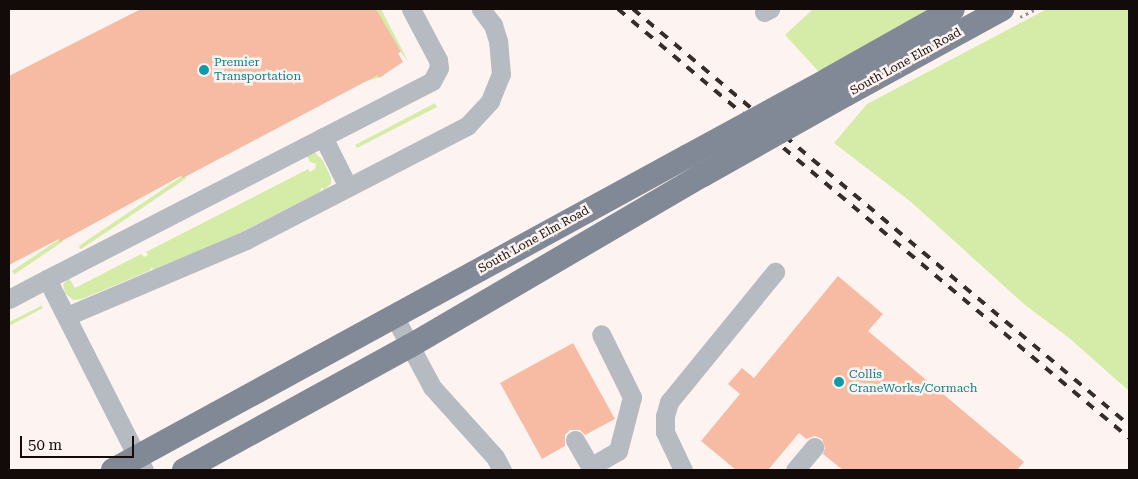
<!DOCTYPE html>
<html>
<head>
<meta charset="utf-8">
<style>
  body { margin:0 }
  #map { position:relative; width:1138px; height:479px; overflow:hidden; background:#fdf4f1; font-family:"Roboto Serif",serif }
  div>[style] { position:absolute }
  .green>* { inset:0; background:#d5eca9; transform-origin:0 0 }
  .building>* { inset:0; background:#f7bba4 }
  .path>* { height:2.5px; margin-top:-1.25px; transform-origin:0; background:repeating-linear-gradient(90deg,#958d8a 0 2.5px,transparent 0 6.5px) }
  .minor>* { height:19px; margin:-9.5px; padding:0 9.5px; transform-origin:9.5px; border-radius:9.5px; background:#b6bbc2 }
  .major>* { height:24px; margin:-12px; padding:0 12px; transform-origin:12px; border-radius:12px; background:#808995 }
  .rail>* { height:4px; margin-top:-2px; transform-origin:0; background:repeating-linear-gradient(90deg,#342d2b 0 9px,transparent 0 18px) }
  .major-bridge>* { height:24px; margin:-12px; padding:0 12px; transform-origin:12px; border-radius:12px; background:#808995 }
  .dots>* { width:14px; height:14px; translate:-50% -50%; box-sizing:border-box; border:2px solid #fdf4f1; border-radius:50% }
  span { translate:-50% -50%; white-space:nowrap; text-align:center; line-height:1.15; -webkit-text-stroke:5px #fdf4f1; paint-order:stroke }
  .street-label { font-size:12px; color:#120b09 }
  .culture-label { font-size:12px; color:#0d838f }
  .left { translate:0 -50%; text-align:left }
  .frame { position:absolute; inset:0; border:10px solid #120b09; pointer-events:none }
  .scale { position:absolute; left:20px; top:436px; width:114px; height:22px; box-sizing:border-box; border:2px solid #120b09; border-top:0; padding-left:6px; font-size:15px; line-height:18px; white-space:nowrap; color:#120b09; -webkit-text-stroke:4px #fdf4f1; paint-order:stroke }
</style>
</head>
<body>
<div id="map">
  <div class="green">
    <div style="clip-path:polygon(376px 9px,381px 9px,409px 63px,390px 37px)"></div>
    <div style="clip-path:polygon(813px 9px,932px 9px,819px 72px,785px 35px)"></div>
    <div style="clip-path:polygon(1047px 9px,1129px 9px,1129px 391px,1068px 337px,1025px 305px,911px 202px,834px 143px,867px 104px)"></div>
    <div style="left:383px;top:73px;width:3px;height:212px;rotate:72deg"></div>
    <div style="clip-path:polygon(435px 103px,437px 107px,357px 148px,355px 145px)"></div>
    <div style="clip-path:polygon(315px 153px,322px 159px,331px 177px,331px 184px,324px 190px,322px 187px,320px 192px,232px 237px,153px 270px,152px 267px,149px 271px,82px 299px,73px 300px,65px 293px,63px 284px,69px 278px,75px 288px,141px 254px,144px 257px,148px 255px,146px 252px,308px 169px,310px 172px,315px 169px,316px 164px,310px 162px,307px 155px)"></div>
    <div style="left:184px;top:175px;width:4px;height:127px;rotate:56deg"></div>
    <div style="left:61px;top:238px;width:4px;height:59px;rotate:56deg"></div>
    <div style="clip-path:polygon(39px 302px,43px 308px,9px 326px,9px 322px,41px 306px)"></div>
  </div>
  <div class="building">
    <div style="clip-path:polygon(141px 9px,376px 9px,401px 52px,398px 53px,403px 62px,379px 78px,378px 75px,183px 178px,181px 176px,60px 242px,59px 239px,9px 265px,9px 76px)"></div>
    <div style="clip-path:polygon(838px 276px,883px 314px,868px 331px,1024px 462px,1017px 470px,843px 470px,823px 454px,825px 448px,822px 439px,815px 436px,806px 439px,799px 433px,768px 470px,736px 470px,701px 441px,740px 394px,728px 384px,742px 368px,754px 378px)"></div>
    <div style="clip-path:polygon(573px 343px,615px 419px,585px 435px,580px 430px,570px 430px,565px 435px,565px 446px,542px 459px,500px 383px)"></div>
  </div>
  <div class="path">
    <div style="left:1020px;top:17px;width:18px;rotate:-27deg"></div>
  </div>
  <div class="minor">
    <div style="left:764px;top:12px;width:7px;rotate:-27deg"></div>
    <div style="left:323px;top:137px;width:56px;rotate:63.4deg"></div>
    <div style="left:47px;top:279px;width:433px;rotate:-27.2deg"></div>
    <div style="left:432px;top:81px;width:15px;rotate:-62deg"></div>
    <div style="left:439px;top:68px;width:8px;rotate:-97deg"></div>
    <div style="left:438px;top:60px;width:58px;rotate:-117.9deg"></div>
    <div style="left:9px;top:299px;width:43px;rotate:-27.8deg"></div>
    <div style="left:47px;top:279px;width:214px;rotate:63.1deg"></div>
    <div style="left:67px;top:316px;width:194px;rotate:-23deg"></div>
    <div style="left:246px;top:240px;width:249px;rotate:-27.3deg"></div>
    <div style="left:467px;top:126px;width:34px;rotate:-47deg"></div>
    <div style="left:490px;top:101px;width:29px;rotate:-68deg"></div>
    <div style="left:501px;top:74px;width:33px;rotate:-95deg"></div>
    <div style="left:498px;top:41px;width:17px;rotate:-107deg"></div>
    <div style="left:493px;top:25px;width:20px;rotate:-127deg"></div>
    <div style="left:394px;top:316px;width:81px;rotate:61.8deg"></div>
    <div style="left:432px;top:387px;width:94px;rotate:48deg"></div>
    <div style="left:495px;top:457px;width:15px;rotate:62deg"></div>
    <div style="left:575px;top:440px;width:34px;rotate:60deg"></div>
    <div style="left:590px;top:467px;width:32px;rotate:-30deg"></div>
    <div style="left:618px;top:451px;width:56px;rotate:-75.5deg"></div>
    <div style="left:632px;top:397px;width:70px;rotate:-116.2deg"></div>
    <div style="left:683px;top:470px;width:42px;rotate:-115.3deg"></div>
    <div style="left:665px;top:432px;width:16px;rotate:-90deg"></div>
    <div style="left:665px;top:416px;width:15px;rotate:-74deg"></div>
    <div style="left:669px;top:402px;width:168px;rotate:-50.8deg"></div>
    <div style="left:795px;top:470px;width:30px;rotate:-50deg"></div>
  </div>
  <div class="major">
    <div style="left:829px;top:79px;width:142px;rotate:-29.4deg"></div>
    <div style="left:847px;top:94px;width:177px;rotate:-28.7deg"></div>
    <div style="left:113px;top:470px;width:655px;rotate:-28.64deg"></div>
    <div style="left:184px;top:470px;width:258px;rotate:-28.8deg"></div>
    <div style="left:410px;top:346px;width:339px;rotate:-30.3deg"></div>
  </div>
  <div class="rail">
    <div style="left:618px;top:9px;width:667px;rotate:40.01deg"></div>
    <div style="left:633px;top:9px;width:647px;rotate:39.99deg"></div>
  </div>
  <div class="major-bridge">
    <div style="left:688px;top:156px;width:161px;rotate:-28.6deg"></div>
    <div style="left:703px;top:175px;width:165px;rotate:-29.4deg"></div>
  </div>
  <div class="dots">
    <div style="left:204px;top:70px;background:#0f9aa8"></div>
    <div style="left:839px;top:382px;background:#0f9aa8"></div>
  </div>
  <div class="street-label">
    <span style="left:906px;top:62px;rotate:-29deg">South Lone Elm Road</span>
    <span style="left:534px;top:240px;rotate:-29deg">South Lone Elm Road</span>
  </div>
  <div class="culture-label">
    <span class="left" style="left:214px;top:70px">Premier<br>Transportation</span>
    <span class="left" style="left:849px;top:382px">Collis<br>CraneWorks/Cormach</span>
  </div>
  <div class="frame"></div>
  <div class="scale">50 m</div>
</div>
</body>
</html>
